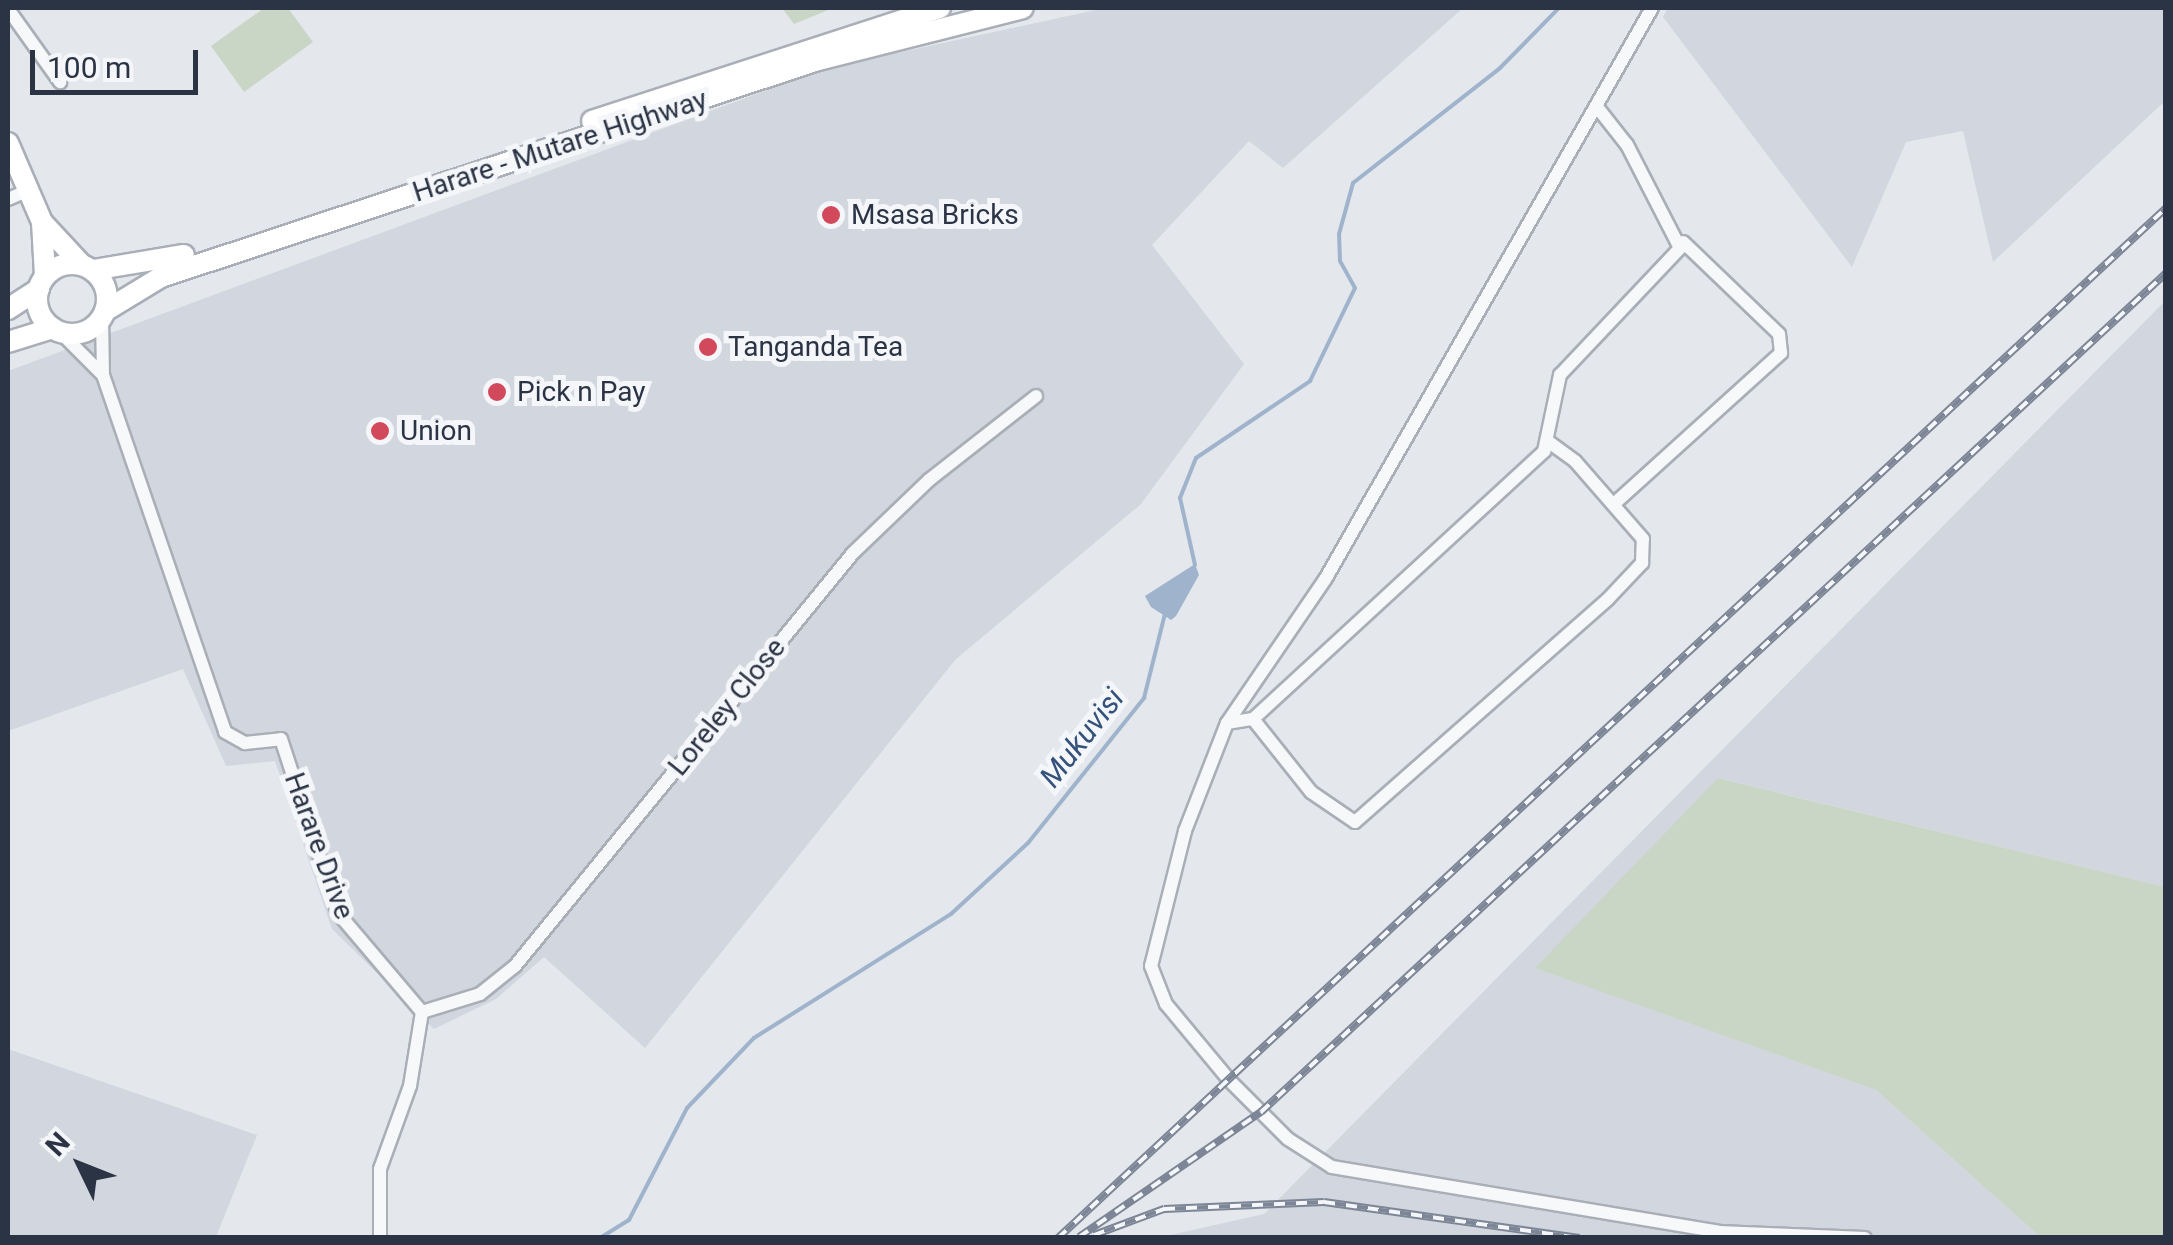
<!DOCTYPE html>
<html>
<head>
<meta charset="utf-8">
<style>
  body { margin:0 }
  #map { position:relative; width:2173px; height:1245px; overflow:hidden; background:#e4e7ec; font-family:Roboto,sans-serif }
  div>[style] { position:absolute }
  .built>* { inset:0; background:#d2d6de }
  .green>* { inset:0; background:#c9d6c5 }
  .water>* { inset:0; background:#9fb4cc }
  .stream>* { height:4px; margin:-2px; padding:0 2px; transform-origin:2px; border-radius:2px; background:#9fb4cc }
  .roads { filter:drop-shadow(2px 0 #a9aeb7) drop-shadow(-2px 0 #a9aeb7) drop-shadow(0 2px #a9aeb7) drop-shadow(0 -2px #a9aeb7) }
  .minor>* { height:12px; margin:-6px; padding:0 6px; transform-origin:6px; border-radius:6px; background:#f7f8fa }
  .primary>* { height:20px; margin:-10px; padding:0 10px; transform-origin:10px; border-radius:10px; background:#fff }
  .trunk>* { height:20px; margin:-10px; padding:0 10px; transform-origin:10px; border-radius:10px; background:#fff }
  .trunk>.ring { margin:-10px; padding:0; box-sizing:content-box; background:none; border:20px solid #fff; border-radius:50% }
  .rail>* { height:8px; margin-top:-4px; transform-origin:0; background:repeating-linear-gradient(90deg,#f4f6f9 0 11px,#7d8696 0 22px); box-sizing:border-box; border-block:2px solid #7d8696 }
  .dots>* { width:28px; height:28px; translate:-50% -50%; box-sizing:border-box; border:5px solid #f4f6f9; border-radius:50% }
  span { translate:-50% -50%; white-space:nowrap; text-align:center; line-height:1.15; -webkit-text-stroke:10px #f4f6f9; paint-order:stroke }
  .street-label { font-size:28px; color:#2b3445 }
  .poi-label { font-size:28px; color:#2b3445 }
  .left { translate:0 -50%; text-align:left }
  .water-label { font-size:30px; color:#34527a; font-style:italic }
  .frame { position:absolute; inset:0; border:10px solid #2b3445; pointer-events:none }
  .north { position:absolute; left:30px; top:1115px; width:100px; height:100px; -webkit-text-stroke:8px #f4f6f9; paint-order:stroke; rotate:313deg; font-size:28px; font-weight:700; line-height:40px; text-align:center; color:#2b3445 }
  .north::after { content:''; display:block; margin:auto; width:35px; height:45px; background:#2b3445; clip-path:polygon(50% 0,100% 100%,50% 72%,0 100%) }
  .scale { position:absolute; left:30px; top:50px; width:168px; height:45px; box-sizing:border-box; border:5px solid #2b3445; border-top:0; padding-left:12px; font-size:30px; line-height:35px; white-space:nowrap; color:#2b3445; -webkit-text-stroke:8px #f4f6f9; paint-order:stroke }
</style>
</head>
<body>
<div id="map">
  <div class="built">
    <div style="clip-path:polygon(1105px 8px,1463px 8px,1283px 168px,1249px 141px,1152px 245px,1244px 364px,1141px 504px,955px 660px,645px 1048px,544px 957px,496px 999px,434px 1029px,332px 929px,275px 761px,226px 766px,183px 669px,8px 731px,8px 371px,827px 68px)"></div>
    <div style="clip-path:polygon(1668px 8px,2165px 8px,2165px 101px,1993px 262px,1963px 131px,1906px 142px,1852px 267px,1663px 17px)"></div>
    <div style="clip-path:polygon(2165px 301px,2165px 887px,1719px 778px,1536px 968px,1876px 1090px,2040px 1237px,1157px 1238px,1264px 1214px)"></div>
    <div style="clip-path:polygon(8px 1049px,257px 1135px,216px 1237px,8px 1237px)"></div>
  </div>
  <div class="green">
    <div style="clip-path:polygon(264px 8px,288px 8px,313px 42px,244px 92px,211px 46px)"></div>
    <div style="clip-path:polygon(782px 8px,833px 8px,794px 24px)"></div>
    <div style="clip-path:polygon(1718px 778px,2165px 887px,2165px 1237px,2040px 1237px,1876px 1090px,1535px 968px)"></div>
  </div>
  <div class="water">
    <div style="clip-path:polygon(1195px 564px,1199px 575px,1176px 616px,1171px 620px,1151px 607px,1145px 596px)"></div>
  </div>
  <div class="stream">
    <div style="left:1195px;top:565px;width:69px;rotate:-102.6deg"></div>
    <div style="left:1180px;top:498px;width:43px;rotate:-68.2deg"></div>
    <div style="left:1196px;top:458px;width:138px;rotate:-34deg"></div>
    <div style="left:1310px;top:381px;width:103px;rotate:-64.2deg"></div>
    <div style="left:1355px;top:288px;width:31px;rotate:-119deg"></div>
    <div style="left:1340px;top:261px;width:27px;rotate:-92deg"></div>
    <div style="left:1339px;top:234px;width:53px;rotate:-74.6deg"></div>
    <div style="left:1353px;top:183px;width:185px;rotate:-38deg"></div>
    <div style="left:1499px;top:69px;width:86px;rotate:-45.5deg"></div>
    <div style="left:600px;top:1238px;width:34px;rotate:-32deg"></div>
    <div style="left:629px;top:1220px;width:126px;rotate:-62.6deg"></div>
    <div style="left:687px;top:1108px;width:97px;rotate:-46.3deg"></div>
    <div style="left:754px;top:1038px;width:233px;rotate:-32.2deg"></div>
    <div style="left:951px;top:914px;width:105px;rotate:-42.7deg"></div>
    <div style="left:1028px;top:843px;width:186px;rotate:-51.3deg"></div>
    <div style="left:1144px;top:698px;width:87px;rotate:-76deg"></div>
  </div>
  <div class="roads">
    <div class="minor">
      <div style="left:1652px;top:8px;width:657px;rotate:119.77deg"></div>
      <div style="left:1326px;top:578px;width:176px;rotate:124.3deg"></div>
      <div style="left:1227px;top:723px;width:116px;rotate:111.3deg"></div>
      <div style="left:1185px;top:831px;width:139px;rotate:104.1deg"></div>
      <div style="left:1151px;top:966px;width:41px;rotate:68.5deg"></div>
      <div style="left:1166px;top:1004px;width:99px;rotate:50.3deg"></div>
      <div style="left:1229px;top:1080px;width:83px;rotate:45deg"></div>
      <div style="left:1288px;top:1139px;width:52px;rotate:32.5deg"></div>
      <div style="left:1332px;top:1167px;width:392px;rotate:9.5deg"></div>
      <div style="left:1719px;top:1232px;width:146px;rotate:2.4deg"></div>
      <div style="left:8px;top:9px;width:90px;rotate:54.5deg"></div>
      <div style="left:8px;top:199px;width:21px;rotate:-23deg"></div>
      <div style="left:102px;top:317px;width:58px;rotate:89deg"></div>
      <div style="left:103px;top:375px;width:377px;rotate:71.1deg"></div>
      <div style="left:225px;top:732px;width:23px;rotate:29deg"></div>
      <div style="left:245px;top:743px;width:36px;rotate:-6deg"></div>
      <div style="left:281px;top:739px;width:183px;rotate:71.9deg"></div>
      <div style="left:338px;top:913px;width:130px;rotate:49.7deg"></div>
      <div style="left:422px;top:1012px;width:75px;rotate:99.2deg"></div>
      <div style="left:410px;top:1086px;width:88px;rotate:109.9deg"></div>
      <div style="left:380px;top:1169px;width:69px;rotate:90deg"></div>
      <div style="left:60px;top:332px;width:61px;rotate:45deg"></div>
      <div style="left:1615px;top:503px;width:224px;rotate:-42.1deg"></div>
      <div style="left:1781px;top:353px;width:19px;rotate:-96deg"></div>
      <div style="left:1779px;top:334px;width:133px;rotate:-136.2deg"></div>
      <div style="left:1253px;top:719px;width:93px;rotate:51.5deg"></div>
      <div style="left:1311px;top:792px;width:53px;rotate:34.3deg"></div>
      <div style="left:1355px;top:822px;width:337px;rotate:-41.4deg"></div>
      <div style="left:1608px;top:599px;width:50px;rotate:-46.6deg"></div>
      <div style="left:1642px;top:563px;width:24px;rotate:-88deg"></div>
      <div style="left:1643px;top:539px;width:103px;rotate:-131.1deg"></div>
      <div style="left:1575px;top:461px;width:32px;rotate:-144deg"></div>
      <div style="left:1227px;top:723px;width:26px;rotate:-9deg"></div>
      <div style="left:1253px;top:719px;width:396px;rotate:-42.6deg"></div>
      <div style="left:1544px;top:451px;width:78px;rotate:-78.1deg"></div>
      <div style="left:1560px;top:375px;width:175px;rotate:-46.6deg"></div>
      <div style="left:1680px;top:248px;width:116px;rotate:-117.2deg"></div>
      <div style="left:1627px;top:145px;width:48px;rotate:-128.3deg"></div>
      <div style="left:422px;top:1012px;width:61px;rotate:-17.2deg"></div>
      <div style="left:480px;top:994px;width:45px;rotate:-38.7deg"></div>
      <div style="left:515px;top:966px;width:534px;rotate:-50.7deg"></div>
      <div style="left:853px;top:553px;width:105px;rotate:-43.8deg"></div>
      <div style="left:929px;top:480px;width:136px;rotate:-38.1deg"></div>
    </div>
    <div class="primary">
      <div style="left:8px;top:143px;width:86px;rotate:66.7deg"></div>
      <div style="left:42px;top:222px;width:59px;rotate:47.1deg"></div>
      <div style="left:42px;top:222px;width:53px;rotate:86.8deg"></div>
    </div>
    <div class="trunk">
      <div style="left:592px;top:121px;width:366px;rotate:-18deg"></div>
      <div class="ring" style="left:37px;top:264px;width:50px;height:50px"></div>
      <div style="left:93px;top:270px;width:92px;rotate:-9.4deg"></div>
      <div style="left:8px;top:309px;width:37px;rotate:-33deg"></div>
      <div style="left:105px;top:311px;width:66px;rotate:-31.3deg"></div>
      <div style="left:161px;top:277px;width:692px;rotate:-18.28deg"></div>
      <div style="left:818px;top:60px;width:211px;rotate:-14.2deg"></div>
      <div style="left:8px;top:342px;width:47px;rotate:-17.3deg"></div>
    </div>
  </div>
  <div class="rail">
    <div style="left:1094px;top:1235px;width:75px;rotate:-20.4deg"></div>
    <div style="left:1164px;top:1209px;width:160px;rotate:-2.5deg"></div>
    <div style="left:1324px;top:1202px;width:258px;rotate:8deg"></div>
    <div style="left:1079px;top:1237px;width:221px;rotate:-34.5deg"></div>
    <div style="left:1261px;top:1112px;width:1234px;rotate:-42.83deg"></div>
    <div style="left:1058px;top:1238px;width:1513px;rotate:-42.91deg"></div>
  </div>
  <div class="dots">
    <div style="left:831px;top:215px;background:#d1495b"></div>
    <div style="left:708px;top:347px;background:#d1495b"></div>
    <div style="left:497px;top:392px;background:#d1495b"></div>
    <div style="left:380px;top:431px;background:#d1495b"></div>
  </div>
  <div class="street-label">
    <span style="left:560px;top:146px;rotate:-18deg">Harare - Mutare Highway</span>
    <span style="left:727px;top:707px;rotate:-51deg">Loreley Close</span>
    <span style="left:319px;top:846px;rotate:70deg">Harare Drive</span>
  </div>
  <div class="poi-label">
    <span class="left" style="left:851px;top:215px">Msasa Bricks</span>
    <span class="left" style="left:728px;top:347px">Tanganda Tea</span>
    <span class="left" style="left:517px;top:392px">Pick n Pay</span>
    <span class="left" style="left:400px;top:431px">Union</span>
  </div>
  <div class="water-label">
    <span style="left:1082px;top:738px;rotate:-52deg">Mukuvisi</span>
  </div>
  <div class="frame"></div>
  <div class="north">N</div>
  <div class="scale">100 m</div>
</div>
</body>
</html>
